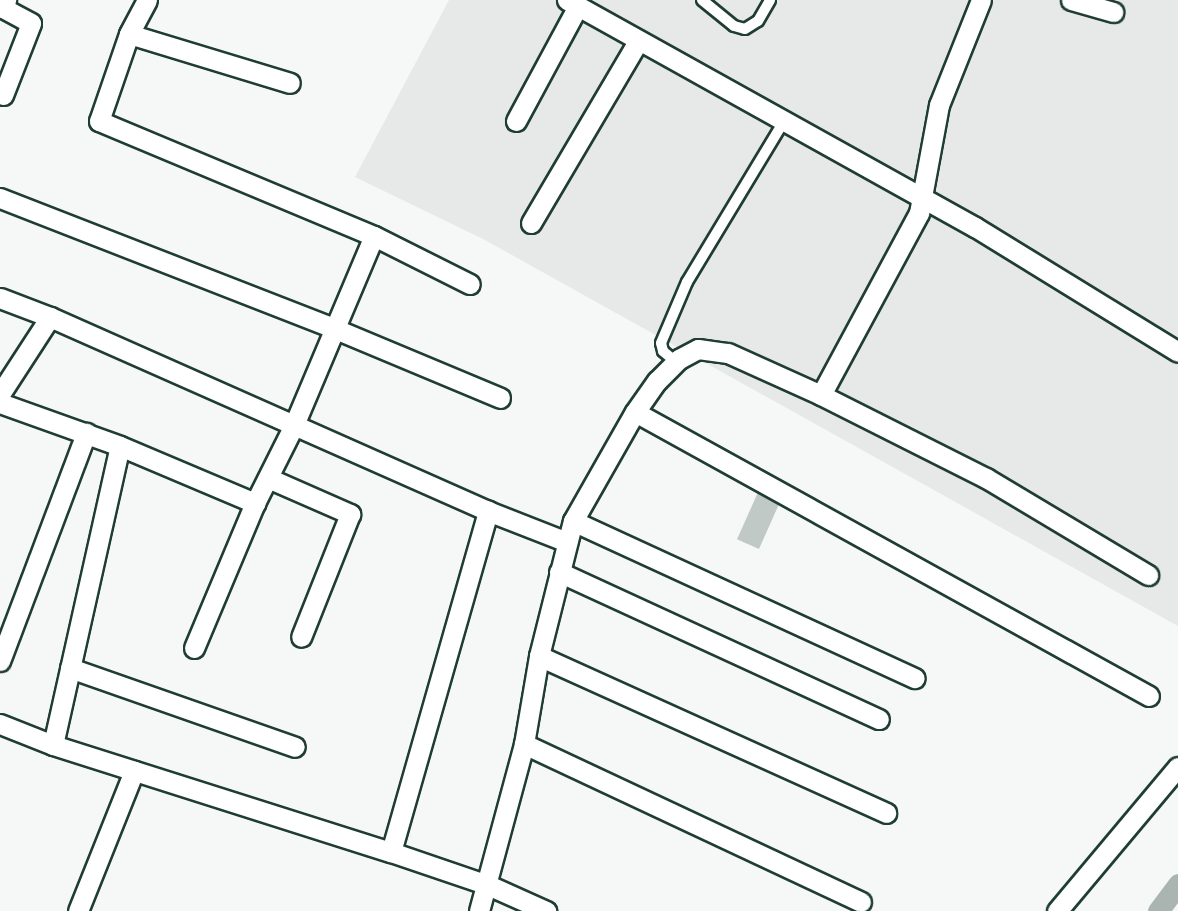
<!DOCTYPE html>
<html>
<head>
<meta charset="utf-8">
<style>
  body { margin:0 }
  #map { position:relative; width:1178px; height:911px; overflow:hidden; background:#f6f7f7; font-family:"Playpen Sans",sans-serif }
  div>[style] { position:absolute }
  .built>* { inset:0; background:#e6e9e8 }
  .canal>* { height:21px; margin:-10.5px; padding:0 10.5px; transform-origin:10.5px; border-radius:10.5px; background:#aab5b1 }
  .building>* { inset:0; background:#c0c9c6; transform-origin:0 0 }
  .roads { filter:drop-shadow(2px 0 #1f3d34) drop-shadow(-2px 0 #1f3d34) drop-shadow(0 2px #1f3d34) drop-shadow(0 -2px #1f3d34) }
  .service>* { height:10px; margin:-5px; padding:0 5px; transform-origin:5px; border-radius:5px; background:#fff }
  .minor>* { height:19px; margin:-9.5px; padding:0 9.5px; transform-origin:9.5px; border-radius:9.5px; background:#fff }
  span { translate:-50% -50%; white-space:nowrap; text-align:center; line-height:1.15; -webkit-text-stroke:5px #fff; paint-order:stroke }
</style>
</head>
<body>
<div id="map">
  <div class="built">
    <div style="clip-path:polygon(449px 0,1178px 0,1178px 626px,485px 240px,355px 177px)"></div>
  </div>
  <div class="canal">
    <div style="left:1158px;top:911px;width:34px;rotate:-53deg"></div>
  </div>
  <div class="building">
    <div style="left:759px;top:490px;width:24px;height:54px;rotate:24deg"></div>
  </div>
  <div class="roads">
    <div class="service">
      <div style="left:702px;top:0;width:41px;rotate:39.1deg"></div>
      <div style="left:734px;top:26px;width:11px;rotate:15deg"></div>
      <div style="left:745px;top:29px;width:15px;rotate:-32deg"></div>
      <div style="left:758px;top:21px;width:24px;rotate:-60deg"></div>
      <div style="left:676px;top:362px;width:17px;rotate:-140deg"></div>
      <div style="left:663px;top:351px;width:8px;rotate:-104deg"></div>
      <div style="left:661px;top:343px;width:66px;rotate:-66.9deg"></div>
      <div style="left:687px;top:282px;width:188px;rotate:-58.9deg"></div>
    </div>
    <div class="minor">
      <div style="left:147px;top:0;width:38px;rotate:118deg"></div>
      <div style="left:129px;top:34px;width:92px;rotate:109deg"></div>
      <div style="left:99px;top:121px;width:298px;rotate:22.7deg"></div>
      <div style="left:374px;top:236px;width:107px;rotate:26.6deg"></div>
      <div style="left:567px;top:0;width:467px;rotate:29.1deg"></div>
      <div style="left:975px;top:227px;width:238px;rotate:31.6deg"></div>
      <div style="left:1071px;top:0;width:44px;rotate:15.9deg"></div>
      <div style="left:129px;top:34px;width:168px;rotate:16.9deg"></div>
      <div style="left:3px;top:95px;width:77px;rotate:-68.7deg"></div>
      <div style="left:31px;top:23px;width:32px;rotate:-152deg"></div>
      <div style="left:3px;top:8px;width:9px;rotate:-69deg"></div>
      <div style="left:516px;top:121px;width:131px;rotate:-61.7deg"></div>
      <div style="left:0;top:198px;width:357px;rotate:21.3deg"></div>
      <div style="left:333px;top:328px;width:181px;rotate:22.7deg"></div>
      <div style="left:531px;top:223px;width:212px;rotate:-59.5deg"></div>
      <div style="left:0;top:298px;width:53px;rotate:20.8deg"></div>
      <div style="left:50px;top:317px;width:267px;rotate:23.9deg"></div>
      <div style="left:294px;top:425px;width:205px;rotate:-67.1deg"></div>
      <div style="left:0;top:394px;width:92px;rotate:-57deg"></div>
      <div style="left:821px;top:395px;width:207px;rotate:-61.7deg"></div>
      <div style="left:919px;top:213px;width:110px;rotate:-79.5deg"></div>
      <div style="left:939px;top:105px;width:113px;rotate:-68.2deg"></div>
      <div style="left:0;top:403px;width:127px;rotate:19.7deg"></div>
      <div style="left:120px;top:446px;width:147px;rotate:22.9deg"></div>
      <div style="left:255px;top:503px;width:87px;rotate:-63.4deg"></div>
      <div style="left:294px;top:425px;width:212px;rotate:23.9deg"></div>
      <div style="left:488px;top:511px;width:85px;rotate:21.4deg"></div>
      <div style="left:635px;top:412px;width:38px;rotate:-55deg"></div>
      <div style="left:657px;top:381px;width:31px;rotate:-45deg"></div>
      <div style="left:679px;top:359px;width:21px;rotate:-28deg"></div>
      <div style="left:698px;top:349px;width:30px;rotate:8deg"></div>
      <div style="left:728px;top:353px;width:102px;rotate:24.3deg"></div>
      <div style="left:821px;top:395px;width:185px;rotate:26.7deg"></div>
      <div style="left:986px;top:478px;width:189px;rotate:30.9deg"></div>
      <div style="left:268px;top:478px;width:90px;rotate:23.7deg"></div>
      <div style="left:350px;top:514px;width:132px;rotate:111.7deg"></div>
      <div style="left:573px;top:521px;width:376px;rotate:24.7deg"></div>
      <div style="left:559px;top:572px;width:352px;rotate:24.7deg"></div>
      <div style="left:194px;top:648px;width:157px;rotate:-67.2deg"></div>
      <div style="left:539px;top:656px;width:381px;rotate:24.3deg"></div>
      <div style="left:0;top:661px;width:244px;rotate:-69.3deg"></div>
      <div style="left:70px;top:668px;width:238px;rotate:19.3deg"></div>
      <div style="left:0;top:724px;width:57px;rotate:21.6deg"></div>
      <div style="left:53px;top:745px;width:355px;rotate:17.6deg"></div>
      <div style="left:391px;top:852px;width:102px;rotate:18.8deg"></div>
      <div style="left:488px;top:885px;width:64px;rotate:24.1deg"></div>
      <div style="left:524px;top:744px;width:372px;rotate:25.1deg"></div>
      <div style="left:53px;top:745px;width:306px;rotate:-77.4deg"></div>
      <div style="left:391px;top:852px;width:355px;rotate:-74.1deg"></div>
      <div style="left:78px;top:911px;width:151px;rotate:-68.2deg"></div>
      <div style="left:479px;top:911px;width:173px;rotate:-74.9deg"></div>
      <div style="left:524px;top:744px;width:89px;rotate:-80.3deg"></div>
      <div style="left:539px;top:656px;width:139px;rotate:-75.9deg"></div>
      <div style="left:573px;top:521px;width:125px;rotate:-60.4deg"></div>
      <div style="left:635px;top:412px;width:587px;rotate:28.92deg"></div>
      <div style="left:1057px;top:911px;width:188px;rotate:-50deg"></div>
    </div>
  </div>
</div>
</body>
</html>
